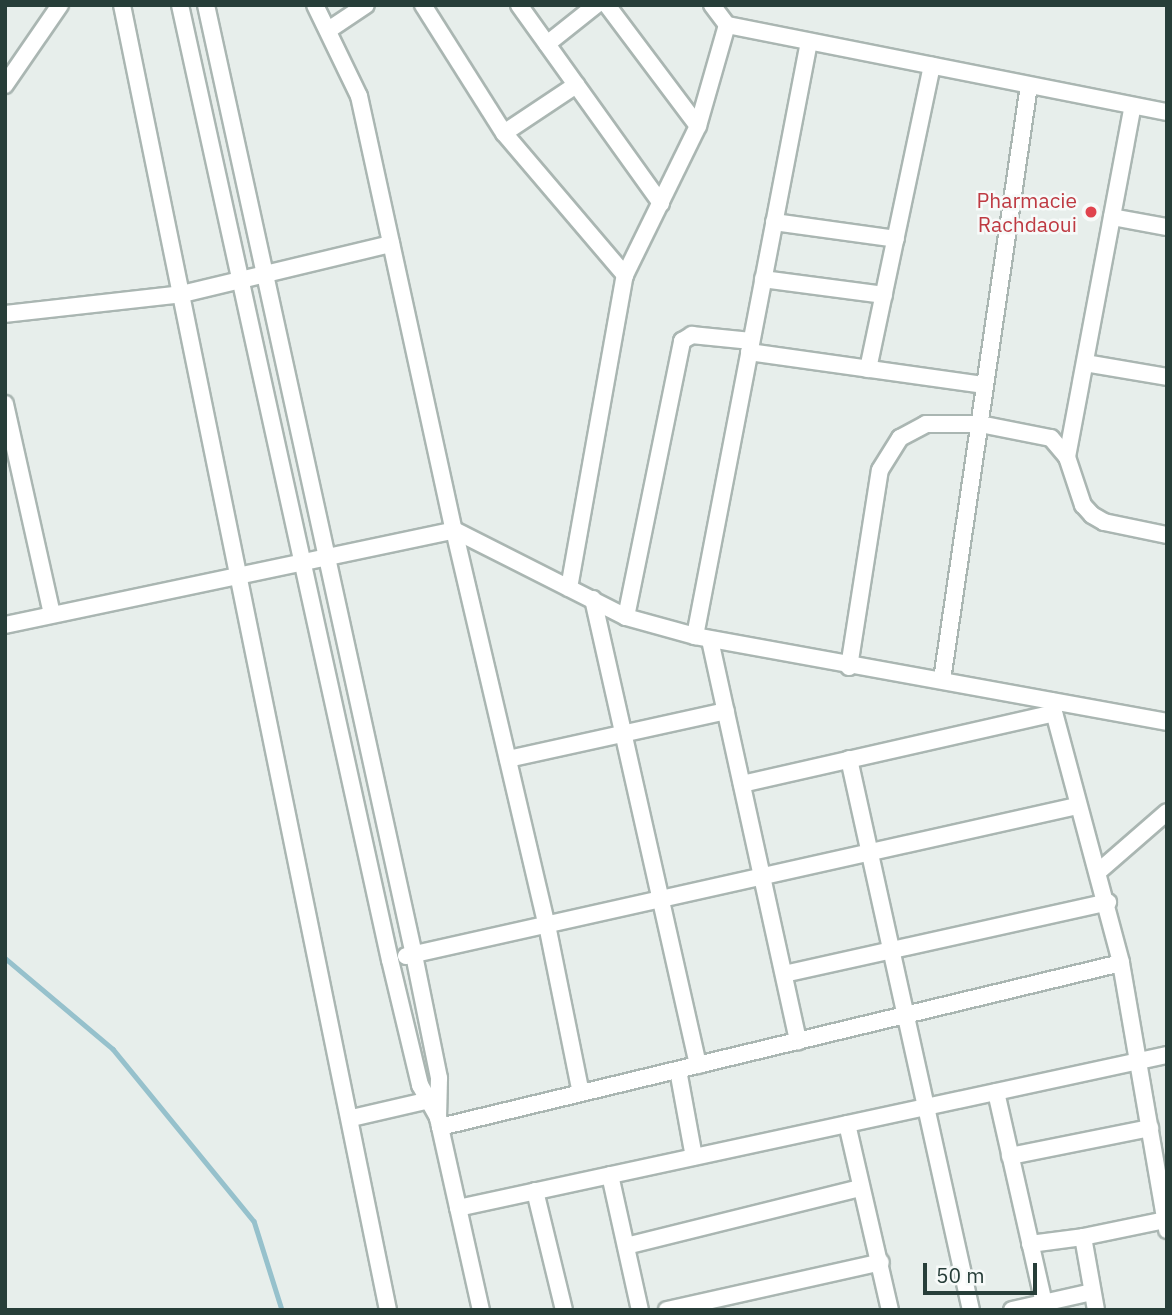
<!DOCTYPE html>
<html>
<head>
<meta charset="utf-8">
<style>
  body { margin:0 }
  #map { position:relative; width:1172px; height:1315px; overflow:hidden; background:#e7eeeb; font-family:"IBM Plex Sans",sans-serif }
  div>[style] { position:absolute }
  .stream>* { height:4.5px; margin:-2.25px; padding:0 2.25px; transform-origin:2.25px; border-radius:2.25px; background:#96c1cc }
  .roads { filter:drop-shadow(2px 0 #aab6b2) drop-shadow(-2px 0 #aab6b2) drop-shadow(0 2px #aab6b2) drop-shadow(0 -2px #aab6b2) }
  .minor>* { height:16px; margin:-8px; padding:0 8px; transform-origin:8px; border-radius:8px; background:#fff }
  .dots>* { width:19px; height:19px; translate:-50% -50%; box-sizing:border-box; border:4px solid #f7faf9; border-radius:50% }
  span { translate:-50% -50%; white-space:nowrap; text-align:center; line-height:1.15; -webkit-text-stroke:5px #f7faf9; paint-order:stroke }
  .health-label { font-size:21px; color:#be3a42 }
  .right { translate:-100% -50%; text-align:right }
  .frame { position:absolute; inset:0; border:7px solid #273e39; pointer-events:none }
  .scale { position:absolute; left:923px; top:1263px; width:114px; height:32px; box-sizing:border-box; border:4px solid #273e39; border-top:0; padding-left:9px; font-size:21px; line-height:24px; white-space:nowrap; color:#273e39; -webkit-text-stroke:5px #f7faf9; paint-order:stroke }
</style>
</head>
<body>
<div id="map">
  <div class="stream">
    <div style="left:5px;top:958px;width:141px;rotate:40.1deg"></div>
    <div style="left:113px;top:1049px;width:222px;rotate:50.7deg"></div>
    <div style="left:254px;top:1221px;width:93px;rotate:72.5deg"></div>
  </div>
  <div class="roads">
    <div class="minor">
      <div style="left:122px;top:5px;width:1332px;rotate:78.48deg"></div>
      <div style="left:180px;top:5px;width:978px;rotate:77.6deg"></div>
      <div style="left:390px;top:960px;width:129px;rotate:76.5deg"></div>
      <div style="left:420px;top:1085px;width:38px;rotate:61deg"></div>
      <div style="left:206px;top:5px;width:973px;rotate:77.65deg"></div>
      <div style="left:414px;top:955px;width:126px;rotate:78.5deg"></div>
      <div style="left:439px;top:1078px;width:40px;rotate:91.4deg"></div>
      <div style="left:438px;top:1118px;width:197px;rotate:77.4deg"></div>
      <div style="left:315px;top:5px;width:101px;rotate:64.2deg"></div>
      <div style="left:359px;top:96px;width:444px;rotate:77.7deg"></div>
      <div style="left:454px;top:530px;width:406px;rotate:76.8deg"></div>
      <div style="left:547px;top:925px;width:171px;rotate:78.6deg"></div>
      <div style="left:423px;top:5px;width:151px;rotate:57.7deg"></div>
      <div style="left:504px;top:133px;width:187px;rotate:49.6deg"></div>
      <div style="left:519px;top:5px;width:244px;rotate:54.4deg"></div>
      <div style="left:607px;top:5px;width:151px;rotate:53.1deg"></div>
      <div style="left:712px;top:5px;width:25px;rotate:53deg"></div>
      <div style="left:727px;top:25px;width:449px;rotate:11.2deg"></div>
      <div style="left:330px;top:29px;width:43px;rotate:-33.7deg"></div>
      <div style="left:547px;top:44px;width:63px;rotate:-38.5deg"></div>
      <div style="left:5px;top:85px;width:97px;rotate:-55.5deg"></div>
      <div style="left:504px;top:133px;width:87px;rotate:-33.7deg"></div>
      <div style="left:1112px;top:217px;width:56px;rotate:10.3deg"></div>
      <div style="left:774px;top:222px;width:123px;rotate:7.9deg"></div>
      <div style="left:763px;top:279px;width:122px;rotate:7.5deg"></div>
      <div style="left:5px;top:314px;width:178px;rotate:-6.4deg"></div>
      <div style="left:182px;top:294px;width:215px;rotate:-13.5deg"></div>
      <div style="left:749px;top:352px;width:238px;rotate:8deg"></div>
      <div style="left:1085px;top:363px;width:83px;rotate:9.7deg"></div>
      <div style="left:868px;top:369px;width:310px;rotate:-78.1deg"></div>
      <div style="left:5px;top:404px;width:215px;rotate:77.4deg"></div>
      <div style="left:1067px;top:457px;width:357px;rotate:-79.4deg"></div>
      <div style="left:569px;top:588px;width:318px;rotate:-79.9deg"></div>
      <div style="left:625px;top:275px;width:166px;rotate:-63.9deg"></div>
      <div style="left:698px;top:126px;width:105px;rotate:-74deg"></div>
      <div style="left:593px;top:599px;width:478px;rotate:77.3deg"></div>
      <div style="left:626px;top:617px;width:282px;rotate:-78.5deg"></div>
      <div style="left:682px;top:341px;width:12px;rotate:-31deg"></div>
      <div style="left:692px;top:335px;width:59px;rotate:5.8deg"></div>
      <div style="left:5px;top:625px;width:459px;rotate:-11.9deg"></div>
      <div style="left:454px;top:530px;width:193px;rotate:26.8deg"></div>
      <div style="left:626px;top:617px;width:72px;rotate:15.4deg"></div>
      <div style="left:695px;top:636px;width:480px;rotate:10.3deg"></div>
      <div style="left:695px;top:636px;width:605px;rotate:-79.14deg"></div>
      <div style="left:710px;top:640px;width:411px;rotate:77.6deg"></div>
      <div style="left:849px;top:667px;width:199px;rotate:-81.1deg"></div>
      <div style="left:880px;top:470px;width:38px;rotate:-58deg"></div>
      <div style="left:900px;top:438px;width:30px;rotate:-28deg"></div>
      <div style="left:926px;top:424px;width:54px"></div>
      <div style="left:980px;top:424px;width:72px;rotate:11.2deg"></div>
      <div style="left:1051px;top:438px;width:25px;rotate:50deg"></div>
      <div style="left:1067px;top:457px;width:51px;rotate:71.6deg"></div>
      <div style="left:1083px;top:505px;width:13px;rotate:48deg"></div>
      <div style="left:1092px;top:515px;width:14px;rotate:30deg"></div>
      <div style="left:1104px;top:522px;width:64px;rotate:11.7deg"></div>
      <div style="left:942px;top:680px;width:601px;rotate:-81.68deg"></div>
      <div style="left:1051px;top:701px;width:271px;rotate:75deg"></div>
      <div style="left:1121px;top:963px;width:271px;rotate:80.2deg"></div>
      <div style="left:508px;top:759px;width:223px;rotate:-12.4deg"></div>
      <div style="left:849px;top:759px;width:564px;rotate:77.52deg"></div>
      <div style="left:742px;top:784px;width:320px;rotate:-12.8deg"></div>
      <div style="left:1098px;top:872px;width:91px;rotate:-41deg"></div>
      <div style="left:406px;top:956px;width:688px;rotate:-12.6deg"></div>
      <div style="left:784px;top:974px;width:332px;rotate:-12.5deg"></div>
      <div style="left:678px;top:1070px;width:88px;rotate:79.6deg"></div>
      <div style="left:996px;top:1092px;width:216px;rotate:77.2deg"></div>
      <div style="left:352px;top:1118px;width:84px;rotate:-13deg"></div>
      <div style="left:847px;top:1124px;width:191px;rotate:77deg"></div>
      <div style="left:440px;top:1127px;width:700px;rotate:-13.54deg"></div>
      <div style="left:1010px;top:1156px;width:143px;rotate:-11.3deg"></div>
      <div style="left:610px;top:1175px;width:138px;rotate:77.5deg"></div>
      <div style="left:535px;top:1191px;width:122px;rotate:76.3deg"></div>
      <div style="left:458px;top:1208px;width:725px;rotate:-12.18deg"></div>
      <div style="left:1030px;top:1244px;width:53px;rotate:-7.5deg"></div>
      <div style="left:626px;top:1246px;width:241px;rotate:-13.9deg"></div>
      <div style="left:667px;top:1310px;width:219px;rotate:-12.6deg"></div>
      <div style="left:1012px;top:1310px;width:82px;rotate:-12.7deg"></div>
      <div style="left:1096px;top:1310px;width:74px;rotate:-100.1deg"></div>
      <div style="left:1083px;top:1237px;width:84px;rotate:-11.7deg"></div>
    </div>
  </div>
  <div class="dots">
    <div style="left:1091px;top:212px;background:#e0444e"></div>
  </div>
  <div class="health-label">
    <span class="right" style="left:1077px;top:212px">Pharmacie<br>Rachdaoui</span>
  </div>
  <div class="frame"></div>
  <div class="scale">50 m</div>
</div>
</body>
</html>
